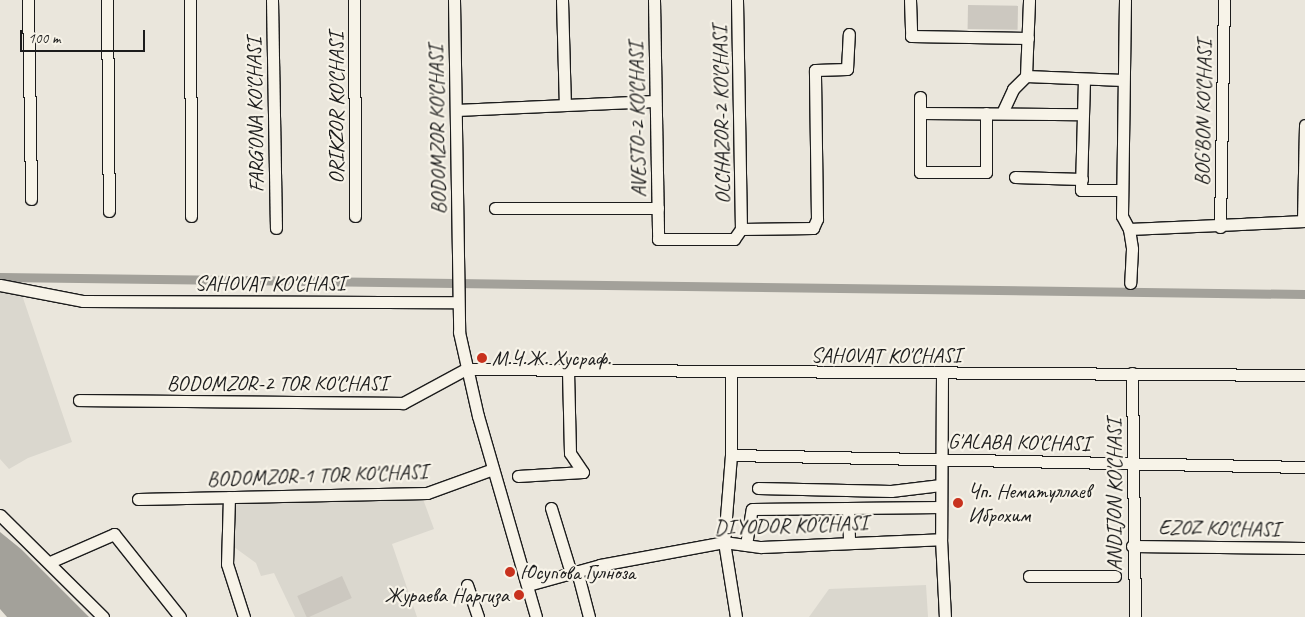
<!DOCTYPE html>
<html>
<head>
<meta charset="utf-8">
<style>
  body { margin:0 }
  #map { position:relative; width:1305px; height:617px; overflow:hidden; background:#eae6dc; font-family:Caveat,sans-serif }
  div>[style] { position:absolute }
  .built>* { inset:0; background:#dad7ce }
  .green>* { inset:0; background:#ccc8c0; transform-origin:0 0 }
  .water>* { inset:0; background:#a3a19a }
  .canal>* { height:9px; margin:-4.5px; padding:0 4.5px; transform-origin:4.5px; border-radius:4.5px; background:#a3a19a }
  .roads { filter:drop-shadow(1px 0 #1c1c1c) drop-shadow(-1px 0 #1c1c1c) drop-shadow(0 1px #1c1c1c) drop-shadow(0 -1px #1c1c1c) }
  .minor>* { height:11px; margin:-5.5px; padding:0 5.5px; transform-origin:5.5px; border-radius:5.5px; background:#f7f3e8 }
  .dots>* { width:14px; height:14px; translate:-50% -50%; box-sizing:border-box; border:2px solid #f7f3e8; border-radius:50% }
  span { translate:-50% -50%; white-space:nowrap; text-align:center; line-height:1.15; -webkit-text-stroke:4.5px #f7f3e8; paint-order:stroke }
  .street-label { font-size:21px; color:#1c1c1c }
  .poi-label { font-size:21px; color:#1c1c1c }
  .left { translate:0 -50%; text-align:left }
  .right { translate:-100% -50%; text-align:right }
  .scale { position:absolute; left:20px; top:30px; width:125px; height:22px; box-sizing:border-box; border:2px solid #1c1c1c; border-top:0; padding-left:6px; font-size:15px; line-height:18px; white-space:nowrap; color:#1c1c1c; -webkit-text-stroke:4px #f7f3e8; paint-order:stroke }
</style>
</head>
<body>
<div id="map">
  <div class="built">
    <div style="clip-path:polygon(0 288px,22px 295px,72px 442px,28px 458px,9px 469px,0 459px)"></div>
    <div style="clip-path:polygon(423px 499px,434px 529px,392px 544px,417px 617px,295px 617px,274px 573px,261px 576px,256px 563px,234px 547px,235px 504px)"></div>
    <div style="clip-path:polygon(926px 585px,928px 617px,809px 617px,829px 589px)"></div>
  </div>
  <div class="green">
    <div style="left:968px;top:5px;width:50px;height:24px;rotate:1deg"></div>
    <div style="left:342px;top:576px;width:24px;height:49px;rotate:66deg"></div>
  </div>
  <div class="water">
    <div style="clip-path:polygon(0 532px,21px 549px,89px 617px,7px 617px,0 609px)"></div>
  </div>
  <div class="canal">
    <div style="left:0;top:277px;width:1305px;rotate:0.75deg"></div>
  </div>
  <div class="roads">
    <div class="minor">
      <div style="left:28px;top:0;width:199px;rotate:89.1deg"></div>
      <div style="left:107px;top:0;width:211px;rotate:89.5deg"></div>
      <div style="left:190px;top:0;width:216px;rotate:89.7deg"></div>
      <div style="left:272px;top:0;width:228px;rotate:89deg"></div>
      <div style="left:354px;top:0;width:216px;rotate:89.7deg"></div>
      <div style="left:454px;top:0;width:332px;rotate:89.1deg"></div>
      <div style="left:459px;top:332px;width:86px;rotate:77.3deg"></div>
      <div style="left:478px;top:416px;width:209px;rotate:73.9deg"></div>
      <div style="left:562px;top:0;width:105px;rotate:88.4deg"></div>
      <div style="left:654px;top:0;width:239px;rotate:89deg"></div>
      <div style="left:658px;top:239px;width:76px"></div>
      <div style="left:734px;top:239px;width:12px;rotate:-55deg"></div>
      <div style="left:737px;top:0;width:229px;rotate:89deg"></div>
      <div style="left:910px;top:0;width:36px;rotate:88deg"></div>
      <div style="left:911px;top:36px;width:117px;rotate:1deg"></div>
      <div style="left:1125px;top:0;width:216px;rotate:90.8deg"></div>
      <div style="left:1122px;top:216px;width:15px;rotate:62deg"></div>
      <div style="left:1129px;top:229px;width:20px;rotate:81deg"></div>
      <div style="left:1132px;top:249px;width:34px;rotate:93deg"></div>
      <div style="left:1026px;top:76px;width:76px;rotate:-87.7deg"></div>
      <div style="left:1084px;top:80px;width:110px;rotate:91.6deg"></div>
      <div style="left:1081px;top:190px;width:41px"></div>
      <div style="left:920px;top:97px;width:75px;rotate:90deg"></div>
      <div style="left:920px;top:172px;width:66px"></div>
      <div style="left:986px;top:172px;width:59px;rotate:-90deg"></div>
      <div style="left:456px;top:110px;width:199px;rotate:-2.6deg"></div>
      <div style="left:920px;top:113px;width:163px;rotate:0.4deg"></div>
      <div style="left:1002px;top:113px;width:26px;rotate:-65deg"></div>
      <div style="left:1013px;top:89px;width:18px;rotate:-45deg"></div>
      <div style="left:1026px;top:76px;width:97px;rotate:2.4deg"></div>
      <div style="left:1015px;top:177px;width:67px;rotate:1.7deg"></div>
      <div style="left:495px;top:208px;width:163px"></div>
      <div style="left:1303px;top:221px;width:96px;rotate:-88.8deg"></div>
      <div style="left:1220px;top:227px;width:227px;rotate:-89deg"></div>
      <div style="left:741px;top:229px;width:72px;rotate:-0.8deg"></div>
      <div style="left:813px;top:228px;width:10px;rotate:-66deg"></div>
      <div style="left:817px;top:219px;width:149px;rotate:-90.8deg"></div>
      <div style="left:815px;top:70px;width:32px;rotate:-2deg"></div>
      <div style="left:847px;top:69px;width:35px;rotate:-87deg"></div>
      <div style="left:1129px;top:229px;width:176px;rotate:-2.6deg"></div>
      <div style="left:0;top:285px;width:85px;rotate:10.9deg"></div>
      <div style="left:83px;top:301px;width:375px;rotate:0.2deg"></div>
      <div style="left:568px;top:371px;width:82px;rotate:88.6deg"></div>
      <div style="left:570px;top:453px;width:23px;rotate:56deg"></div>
      <div style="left:731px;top:373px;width:82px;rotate:90deg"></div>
      <div style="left:731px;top:455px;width:87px;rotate:94.6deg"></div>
      <div style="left:724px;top:542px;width:76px;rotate:80.9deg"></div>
      <div style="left:1132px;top:373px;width:244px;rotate:89.3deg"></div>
      <div style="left:942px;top:374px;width:165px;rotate:90.3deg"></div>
      <div style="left:941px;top:539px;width:78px;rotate:87.1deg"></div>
      <div style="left:79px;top:400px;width:324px;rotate:0.5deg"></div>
      <div style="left:403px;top:403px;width:72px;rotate:-28.4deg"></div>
      <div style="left:466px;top:369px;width:839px;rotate:0.41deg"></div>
      <div style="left:731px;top:455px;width:574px;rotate:1.2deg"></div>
      <div style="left:518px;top:476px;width:65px;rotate:-3.5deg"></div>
      <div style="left:758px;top:488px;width:133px;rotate:1.3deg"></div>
      <div style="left:891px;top:491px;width:50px;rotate:-6.8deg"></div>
      <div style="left:229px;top:497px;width:67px;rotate:91.7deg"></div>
      <div style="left:227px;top:564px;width:56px;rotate:72.2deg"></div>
      <div style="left:138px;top:499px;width:289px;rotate:-1.2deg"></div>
      <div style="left:427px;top:493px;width:70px;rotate:-20deg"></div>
      <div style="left:551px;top:508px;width:68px;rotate:72.9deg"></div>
      <div style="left:848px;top:510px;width:33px;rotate:88deg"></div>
      <div style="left:0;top:515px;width:145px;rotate:44.7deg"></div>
      <div style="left:746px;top:545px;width:36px;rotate:-81deg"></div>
      <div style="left:752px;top:509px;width:189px;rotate:-0.6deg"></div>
      <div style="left:1132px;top:546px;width:173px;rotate:0.7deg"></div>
      <div style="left:50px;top:562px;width:70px;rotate:-23.6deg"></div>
      <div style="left:114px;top:534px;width:106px;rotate:51.5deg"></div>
      <div style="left:577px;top:571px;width:48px;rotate:75.4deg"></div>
      <div style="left:1029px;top:576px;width:86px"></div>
      <div style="left:467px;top:585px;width:34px;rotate:71deg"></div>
      <div style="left:528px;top:585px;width:75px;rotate:-15.5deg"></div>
      <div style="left:600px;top:565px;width:126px;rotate:-10.5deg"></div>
      <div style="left:724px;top:542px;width:37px;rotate:8deg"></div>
      <div style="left:761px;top:547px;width:180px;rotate:-2.5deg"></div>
    </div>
  </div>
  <div class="dots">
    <div style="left:482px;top:358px;background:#c8321e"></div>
    <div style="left:958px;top:503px;background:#c8321e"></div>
    <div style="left:510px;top:572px;background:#c8321e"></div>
    <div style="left:519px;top:595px;background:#c8321e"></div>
  </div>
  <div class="street-label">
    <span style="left:336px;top:108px;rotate:-90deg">ORIKZOR KO'CHASI</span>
    <span style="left:1203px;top:113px;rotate:-89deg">BOG'BON KO'CHASI</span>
    <span style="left:255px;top:115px;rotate:-91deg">FARG'ONA KO'CHASI</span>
    <span style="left:721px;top:115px;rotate:-91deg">OLCHAZOR-2 KO'CHASI</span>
    <span style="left:637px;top:120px;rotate:-91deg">AVESTO-2 KO'CHASI</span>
    <span style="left:437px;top:130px;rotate:-91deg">BODOMZOR KO'CHASI</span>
    <span style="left:270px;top:283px">SAHOVAT KO'CHASI</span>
    <span style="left:886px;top:355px">SAHOVAT KO'CHASI</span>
    <span style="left:277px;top:383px">BODOMZOR-2 TOR KO'CHASI</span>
    <span style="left:1019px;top:442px;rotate:1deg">G'ALABA KO'CHASI</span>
    <span style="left:317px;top:475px;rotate:-2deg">BODOMZOR-1 TOR KO'CHASI</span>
    <span style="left:1114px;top:495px;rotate:-90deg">ANDIJON KO'CHASI</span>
    <span style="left:791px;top:525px;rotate:-2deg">DIYODOR KO'CHASI</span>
    <span style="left:1219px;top:528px;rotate:1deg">EZOZ KO'CHASI</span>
  </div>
  <div class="poi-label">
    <span class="left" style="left:492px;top:358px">М.Ч.Ж. Хусраф.</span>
    <span class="left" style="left:968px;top:503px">Чп. Нематуллаев<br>Иброхим</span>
    <span class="left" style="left:520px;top:572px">Юсупова Гулноза</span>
    <span class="right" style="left:509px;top:595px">Жураева Наргиза</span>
  </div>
  <div class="scale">100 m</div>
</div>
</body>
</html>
